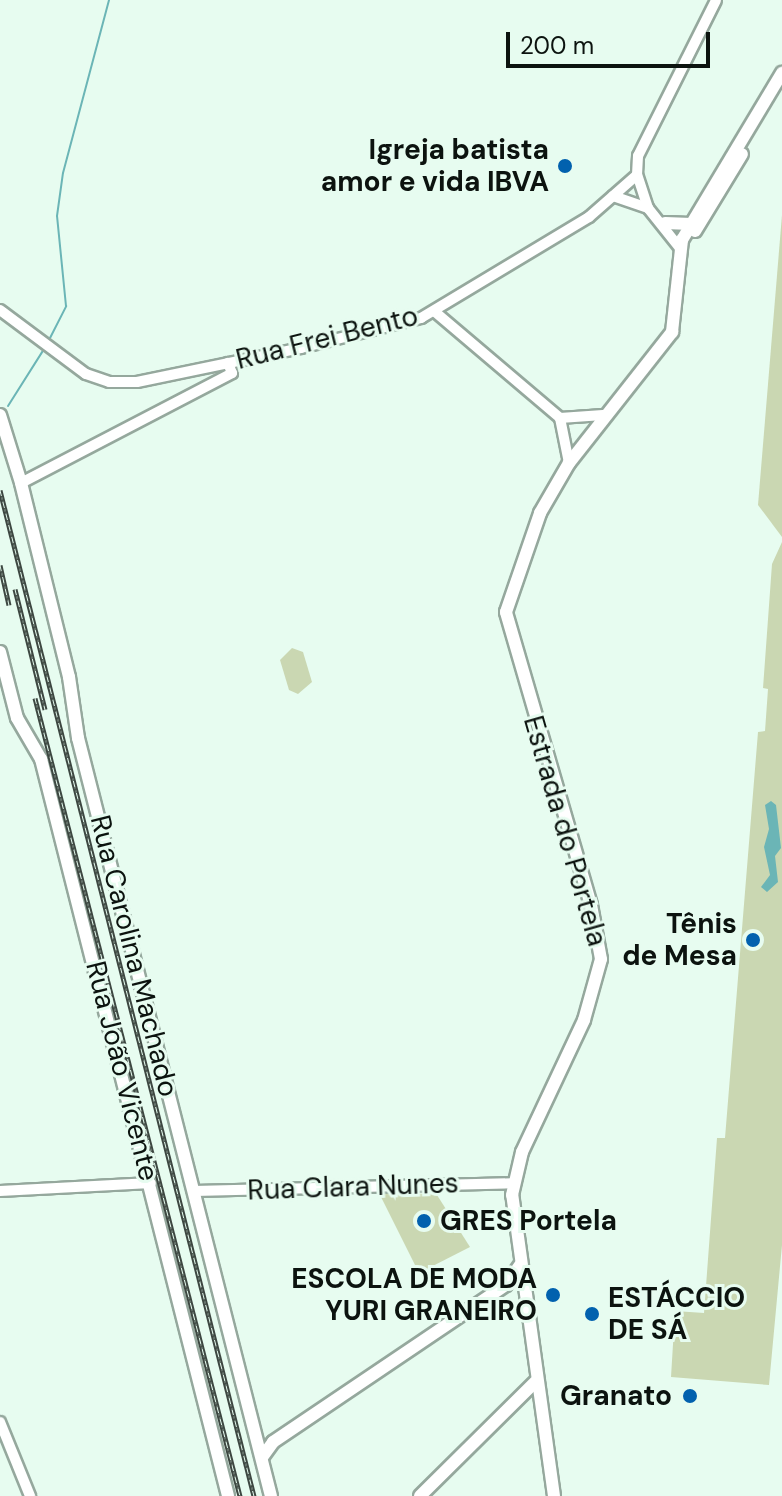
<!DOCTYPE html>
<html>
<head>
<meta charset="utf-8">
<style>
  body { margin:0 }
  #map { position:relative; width:782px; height:1496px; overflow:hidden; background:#e7fcf0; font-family:"DM Sans",sans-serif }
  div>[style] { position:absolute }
  .green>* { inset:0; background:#cad7b2 }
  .water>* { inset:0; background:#6bb5b6 }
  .stream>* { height:2px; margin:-1px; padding:0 1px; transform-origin:1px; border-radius:1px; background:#6bb5b6 }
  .roads { filter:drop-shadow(2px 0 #95a89d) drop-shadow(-2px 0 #95a89d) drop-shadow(0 2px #95a89d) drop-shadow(0 -2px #95a89d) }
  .minor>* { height:10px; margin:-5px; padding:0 5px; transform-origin:5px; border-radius:5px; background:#fff }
  .major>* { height:12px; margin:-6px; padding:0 6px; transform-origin:6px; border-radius:6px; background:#fff }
  .rail>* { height:5px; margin-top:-2.5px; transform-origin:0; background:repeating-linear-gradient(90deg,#e7fcf0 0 6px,#3d4741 0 12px); box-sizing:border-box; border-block:2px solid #3d4741 }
  .dots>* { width:22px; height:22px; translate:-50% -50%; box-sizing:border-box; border:4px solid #e7fcf0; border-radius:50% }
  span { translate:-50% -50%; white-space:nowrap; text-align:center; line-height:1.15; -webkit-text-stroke:6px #e7fcf0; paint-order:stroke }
  .poi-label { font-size:28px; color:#0c130f; font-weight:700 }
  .right { translate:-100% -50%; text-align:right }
  .left { translate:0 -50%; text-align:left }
  .street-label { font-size:28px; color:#0c130f }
  .scale { position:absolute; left:506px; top:32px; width:204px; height:36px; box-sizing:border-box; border:4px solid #0c130f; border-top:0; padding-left:10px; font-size:24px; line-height:28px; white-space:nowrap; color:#0c130f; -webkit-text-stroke:6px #e7fcf0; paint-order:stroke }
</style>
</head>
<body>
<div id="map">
  <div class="green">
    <div style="clip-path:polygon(782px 215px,782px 537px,758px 505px)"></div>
    <div style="clip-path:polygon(782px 542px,782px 1245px,769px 1385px,671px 1377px,675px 1311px,704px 1313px,717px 1138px,725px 1138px,758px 732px,765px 731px,768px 689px,763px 688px,772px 564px)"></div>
    <div style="clip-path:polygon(292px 648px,303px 652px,312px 682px,298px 694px,289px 690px,280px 660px)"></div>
    <div style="clip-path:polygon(402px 1192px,437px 1195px,470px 1247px,419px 1273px,379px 1193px)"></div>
  </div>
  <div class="water">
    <div style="clip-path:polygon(771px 801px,776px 805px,781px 848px,775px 856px,778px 882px,767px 892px,761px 887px,770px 875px,764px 847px,769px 829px,765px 805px)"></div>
  </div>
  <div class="stream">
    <div style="left:49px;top:340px;width:38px;rotate:-63deg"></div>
    <div style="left:66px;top:306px;width:90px;rotate:-95.7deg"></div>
    <div style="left:57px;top:216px;width:43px;rotate:-82.1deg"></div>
    <div style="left:63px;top:173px;width:179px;rotate:-75.1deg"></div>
    <div style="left:8px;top:406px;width:67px;rotate:-57.7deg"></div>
  </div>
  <div class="roads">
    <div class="minor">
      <div style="left:613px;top:196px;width:37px;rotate:19deg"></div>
      <div style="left:679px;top:247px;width:50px;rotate:-128.5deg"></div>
      <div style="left:648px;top:208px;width:35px;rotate:-108deg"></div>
      <div style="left:637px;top:175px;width:19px;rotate:-87deg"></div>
      <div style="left:638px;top:156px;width:174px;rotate:-63.4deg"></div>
      <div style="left:0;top:310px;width:107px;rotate:36.7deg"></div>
      <div style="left:86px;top:374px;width:24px;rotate:19deg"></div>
      <div style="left:109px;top:382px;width:28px"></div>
      <div style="left:137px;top:382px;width:167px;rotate:-11.7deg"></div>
      <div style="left:301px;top:348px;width:124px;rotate:-14deg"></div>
      <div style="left:421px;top:318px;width:196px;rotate:-31deg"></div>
      <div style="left:589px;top:217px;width:64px;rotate:-41.2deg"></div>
      <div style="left:434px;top:311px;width:165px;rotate:40.3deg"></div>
      <div style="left:560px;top:418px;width:46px;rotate:78.7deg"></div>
      <div style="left:560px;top:418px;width:43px;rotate:-4deg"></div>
      <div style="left:21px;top:483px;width:238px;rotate:-27.5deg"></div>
      <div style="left:232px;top:373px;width:11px;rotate:-112deg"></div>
      <div style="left:0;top:1191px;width:151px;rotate:-3deg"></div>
      <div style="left:194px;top:1191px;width:319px;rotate:-1.4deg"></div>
      <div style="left:0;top:1422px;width:80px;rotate:67.9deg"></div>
    </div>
    <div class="major">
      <div style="left:665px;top:223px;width:26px;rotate:2deg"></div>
      <div style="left:695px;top:231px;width:90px;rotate:-58.6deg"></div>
      <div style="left:0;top:415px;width:71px;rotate:72.8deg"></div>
      <div style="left:21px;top:483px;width:200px;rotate:76.1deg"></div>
      <div style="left:69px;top:677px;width:62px;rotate:81.6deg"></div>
      <div style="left:78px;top:738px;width:782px;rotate:75.72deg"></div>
      <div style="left:0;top:652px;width:68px;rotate:75.6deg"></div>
      <div style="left:17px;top:718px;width:48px;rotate:59.7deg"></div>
      <div style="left:41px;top:759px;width:760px;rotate:75.76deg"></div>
      <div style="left:263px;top:1456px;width:17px;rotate:-54deg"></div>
      <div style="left:273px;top:1442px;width:281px;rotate:-34deg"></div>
      <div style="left:506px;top:1285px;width:24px;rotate:-55deg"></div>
      <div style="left:420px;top:1496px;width:162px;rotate:-44.7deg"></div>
      <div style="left:554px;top:1496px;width:304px;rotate:-97.9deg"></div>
      <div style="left:512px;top:1195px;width:44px;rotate:-76.9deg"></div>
      <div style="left:522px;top:1152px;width:146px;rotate:-64.8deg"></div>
      <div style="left:584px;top:1020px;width:63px;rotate:-74.4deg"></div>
      <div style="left:601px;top:959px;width:55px;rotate:-100.5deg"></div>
      <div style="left:591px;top:905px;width:305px;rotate:-106.2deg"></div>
      <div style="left:506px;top:612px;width:105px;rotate:-71deg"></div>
      <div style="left:540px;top:513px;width:58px;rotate:-59.9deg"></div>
      <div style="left:569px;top:463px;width:167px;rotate:-51.8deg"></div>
      <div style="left:672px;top:332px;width:93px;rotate:-83.8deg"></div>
      <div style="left:682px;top:240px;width:195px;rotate:-59.1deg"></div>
    </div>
  </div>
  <div class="rail">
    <div style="left:0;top:490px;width:1038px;rotate:75.83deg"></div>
    <div style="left:0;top:565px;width:41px;rotate:77.3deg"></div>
    <div style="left:15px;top:589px;width:124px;rotate:76deg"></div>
    <div style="left:35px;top:698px;width:824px;rotate:75.59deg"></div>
  </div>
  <div class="dots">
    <div style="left:565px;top:166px;background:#0261ae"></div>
    <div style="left:753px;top:940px;background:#0261ae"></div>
    <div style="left:424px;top:1221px;background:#0261ae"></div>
    <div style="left:553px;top:1295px;background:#0261ae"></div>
    <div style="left:592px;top:1314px;background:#0261ae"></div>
    <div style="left:690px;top:1396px;background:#0261ae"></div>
  </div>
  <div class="poi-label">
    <span class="right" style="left:549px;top:166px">Igreja batista<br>amor e vida IBVA</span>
    <span class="right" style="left:737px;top:940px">Tênis<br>de Mesa</span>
    <span class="left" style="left:440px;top:1221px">GRES Portela</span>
    <span class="right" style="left:537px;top:1295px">ESCOLA DE MODA<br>YURI GRANEIRO</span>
    <span class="left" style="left:608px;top:1314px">ESTÁCCIO<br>DE SÁ</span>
    <span class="right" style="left:672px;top:1396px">Granato</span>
  </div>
  <div class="street-label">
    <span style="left:327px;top:338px;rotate:-14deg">Rua Frei Bento</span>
    <span style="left:565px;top:831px;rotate:74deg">Estrada do Portela</span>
    <span style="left:134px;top:956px;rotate:76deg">Rua Carolina Machado</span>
    <span style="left:122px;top:1071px;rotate:76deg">Rua João Vicente</span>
    <span style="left:353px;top:1187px;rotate:-2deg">Rua Clara Nunes</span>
  </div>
  <div class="scale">200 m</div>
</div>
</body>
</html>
